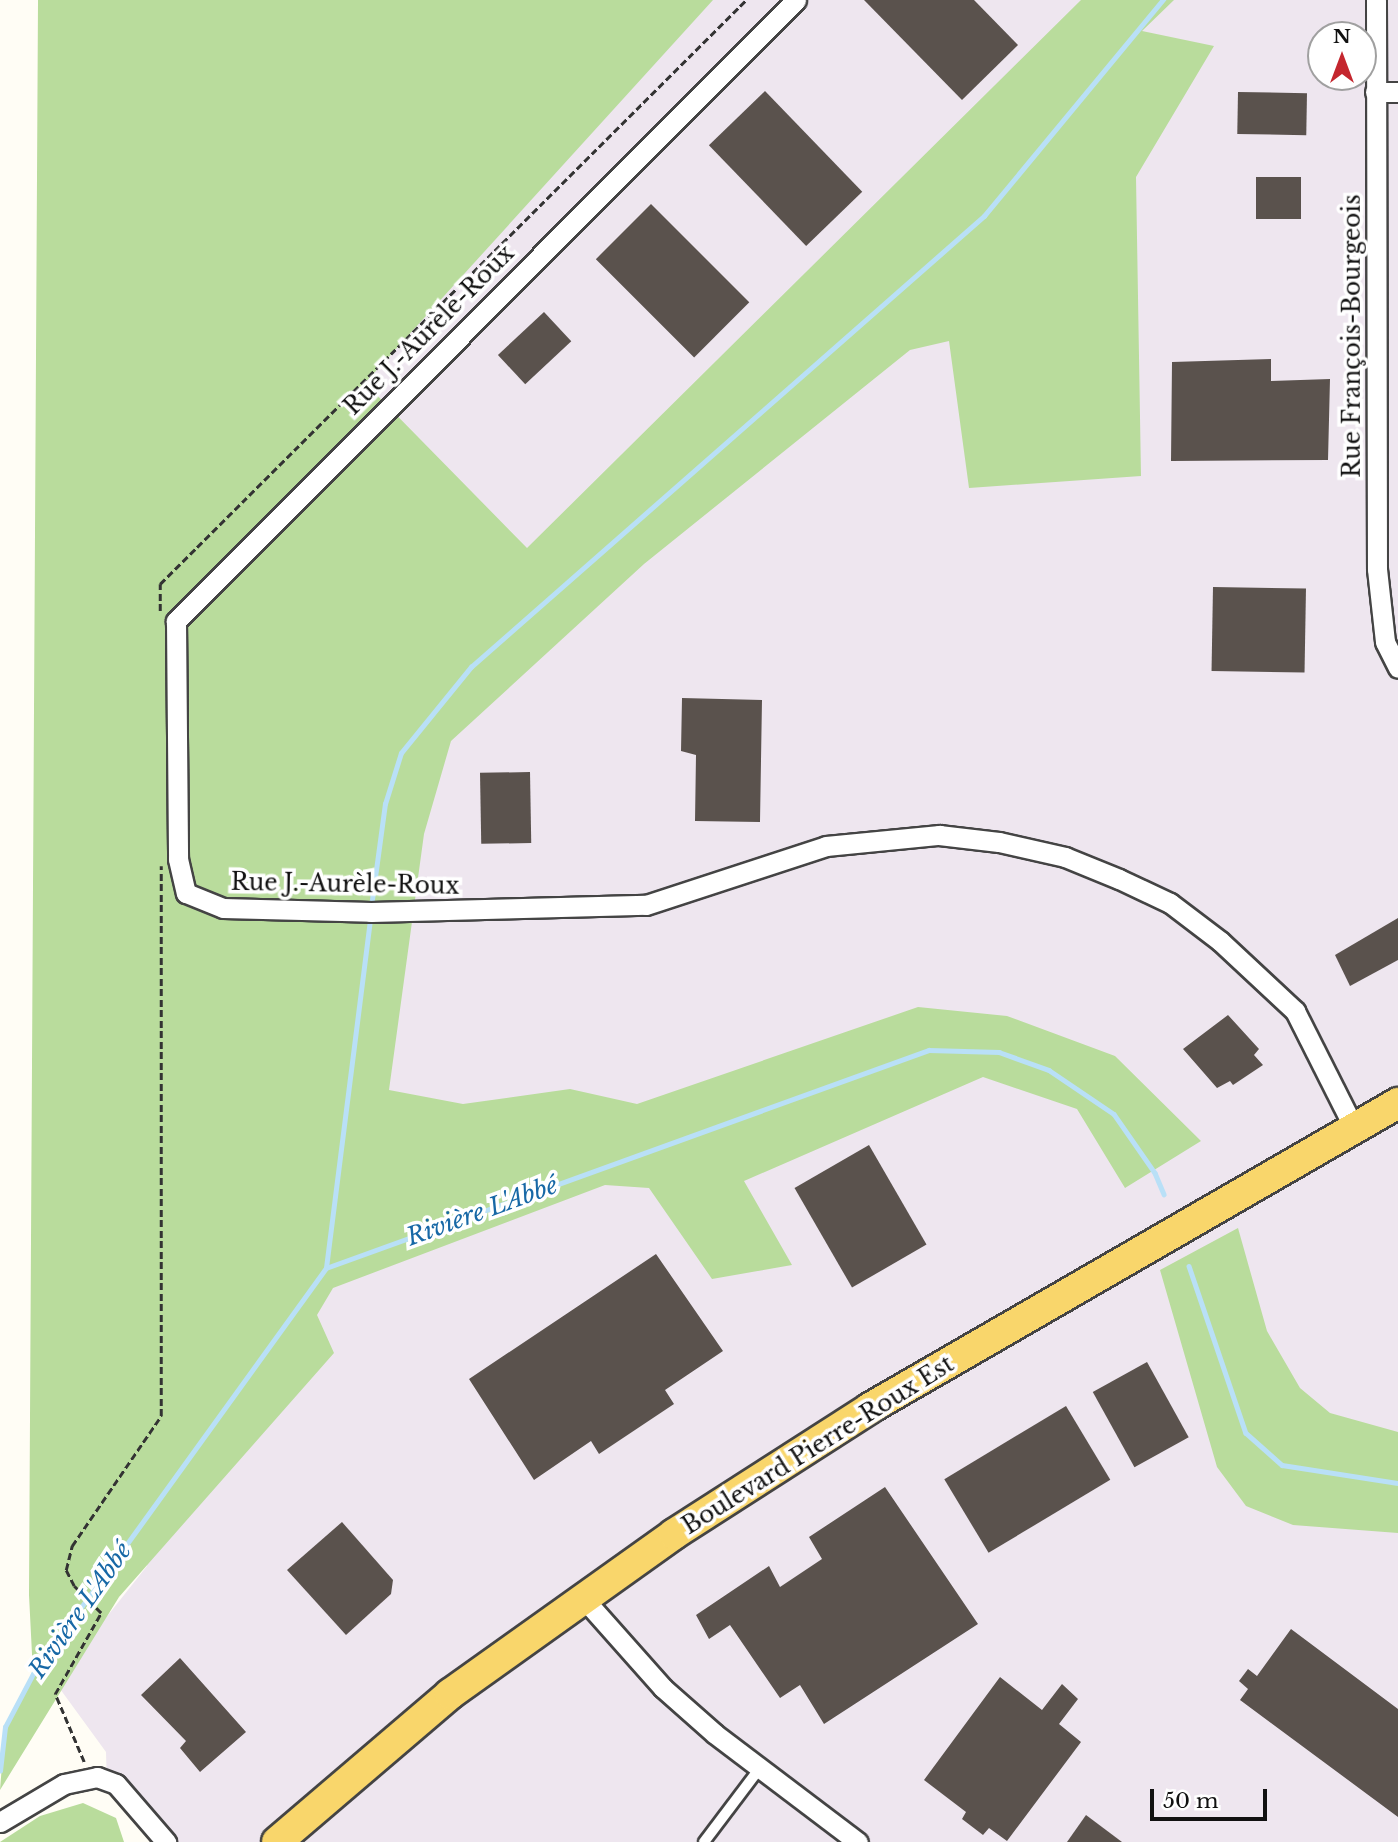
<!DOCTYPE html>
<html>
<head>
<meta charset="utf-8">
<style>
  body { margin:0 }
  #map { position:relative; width:1398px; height:1842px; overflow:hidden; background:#fffdf5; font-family:"Libre Baskerville",serif }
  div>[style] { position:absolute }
  .industrial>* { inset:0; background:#eee6ef }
  .forest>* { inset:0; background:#b9dc9c }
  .stream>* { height:4.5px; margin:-2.25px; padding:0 2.25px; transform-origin:2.25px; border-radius:2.25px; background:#b9e0f7 }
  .building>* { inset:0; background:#5a524d; transform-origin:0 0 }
  .path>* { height:2.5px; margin-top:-1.25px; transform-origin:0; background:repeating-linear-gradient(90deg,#333 0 7px,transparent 0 10.5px) }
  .roads { filter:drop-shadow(2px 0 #444) drop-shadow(-2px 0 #444) drop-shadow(0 2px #444) drop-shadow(0 -2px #444) }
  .lane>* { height:10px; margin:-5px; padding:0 5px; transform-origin:5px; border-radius:5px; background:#fff }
  .street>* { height:19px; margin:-9.5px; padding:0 9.5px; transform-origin:9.5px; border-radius:9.5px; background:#fff }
  .primary>* { height:30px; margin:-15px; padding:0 15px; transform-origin:15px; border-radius:15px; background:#f9d66b }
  span { translate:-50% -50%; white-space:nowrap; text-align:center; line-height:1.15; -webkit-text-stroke:7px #fff; paint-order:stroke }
  .street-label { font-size:23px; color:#111 }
  .water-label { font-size:24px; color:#1768a6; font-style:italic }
  .north { position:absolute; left:1307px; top:21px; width:70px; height:70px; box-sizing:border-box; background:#fff; border:2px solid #a0a0a0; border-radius:50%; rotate:0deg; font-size:19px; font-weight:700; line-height:28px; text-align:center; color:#111 }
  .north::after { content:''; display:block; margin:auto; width:24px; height:32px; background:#c4262e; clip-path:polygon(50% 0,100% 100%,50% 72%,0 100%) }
  .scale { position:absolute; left:1150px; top:1789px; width:117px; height:32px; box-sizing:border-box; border:4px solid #111; border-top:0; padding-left:9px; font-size:21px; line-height:24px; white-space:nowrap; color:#111; -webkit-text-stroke:5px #fff; paint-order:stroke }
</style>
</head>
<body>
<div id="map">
  <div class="industrial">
    <div style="clip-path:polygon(evenodd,147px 0,1398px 0,1398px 1842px,151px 1842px,107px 1789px,106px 1752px,55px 1682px,147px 1566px,147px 0,1321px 35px,1363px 35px,1363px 77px,1321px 77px,1321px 35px)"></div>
  </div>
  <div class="forest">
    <div style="clip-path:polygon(38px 0,713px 0,365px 383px,527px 548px,1081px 0,1174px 0,1142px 31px,1214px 46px,1136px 177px,1141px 476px,969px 488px,949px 341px,910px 350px,644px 564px,451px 741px,424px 834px,389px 1090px,463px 1104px,570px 1089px,637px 1104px,918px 1007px,1007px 1016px,1115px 1056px,1201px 1141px,1125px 1188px,1077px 1109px,983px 1077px,744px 1181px,792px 1265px,712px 1279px,649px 1188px,605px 1185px,333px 1288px,317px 1315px,334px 1353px,119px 1597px,0 1790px,5px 1727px,33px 1674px,29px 1595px)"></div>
    <div style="clip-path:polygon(1238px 1228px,1267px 1331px,1300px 1388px,1330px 1413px,1398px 1432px,1398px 1533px,1293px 1525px,1246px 1506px,1217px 1467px,1160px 1270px)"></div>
    <div style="clip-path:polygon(83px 1803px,116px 1818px,124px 1842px,0 1842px,40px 1816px)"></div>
  </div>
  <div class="stream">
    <div style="left:371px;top:907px;width:104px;rotate:-82.3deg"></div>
    <div style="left:385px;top:804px;width:53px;rotate:-72.6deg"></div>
    <div style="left:401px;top:753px;width:111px;rotate:-50.9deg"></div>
    <div style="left:471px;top:667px;width:683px;rotate:-41.32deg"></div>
    <div style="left:984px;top:216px;width:281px;rotate:-50.4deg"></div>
    <div style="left:1189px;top:1266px;width:176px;rotate:71.2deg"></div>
    <div style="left:1246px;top:1433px;width:48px;rotate:41.6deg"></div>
    <div style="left:1282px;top:1465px;width:117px;rotate:8.8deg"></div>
    <div style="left:326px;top:1268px;width:352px;rotate:-82.8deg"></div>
    <div style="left:0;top:1771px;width:44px;rotate:-83.5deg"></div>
    <div style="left:5px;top:1727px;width:60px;rotate:-62.2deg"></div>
    <div style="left:33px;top:1674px;width:501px;rotate:-54.18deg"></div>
    <div style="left:326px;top:1268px;width:641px;rotate:-19.88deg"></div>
    <div style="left:929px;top:1050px;width:70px;rotate:1.6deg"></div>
    <div style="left:999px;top:1052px;width:53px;rotate:19.8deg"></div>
    <div style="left:1049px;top:1070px;width:78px;rotate:34.1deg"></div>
    <div style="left:1114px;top:1114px;width:72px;rotate:55.2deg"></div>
    <div style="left:1155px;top:1173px;width:23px;rotate:67deg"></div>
  </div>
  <div class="building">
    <div style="clip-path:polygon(864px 0,974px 0,1018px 45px,962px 100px)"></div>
    <div style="left:765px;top:91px;width:140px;height:78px;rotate:46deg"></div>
    <div style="left:1238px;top:92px;width:69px;height:42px;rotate:1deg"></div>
    <div style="left:1256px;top:177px;width:45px;height:42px"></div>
    <div style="left:651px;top:204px;width:139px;height:78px;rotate:45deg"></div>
    <div style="left:544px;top:312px;width:40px;height:63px;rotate:47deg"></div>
    <div style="clip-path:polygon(1271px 359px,1271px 381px,1330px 379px,1328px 460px,1171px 461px,1172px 362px)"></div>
    <div style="left:1213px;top:587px;width:93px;height:84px;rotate:1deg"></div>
    <div style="clip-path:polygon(682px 698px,762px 700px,760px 822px,695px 821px,696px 755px,681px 751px)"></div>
    <div style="left:530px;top:772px;width:71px;height:50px;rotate:89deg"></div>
    <div style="clip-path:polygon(1398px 918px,1398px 960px,1350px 986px,1335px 955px)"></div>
    <div style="clip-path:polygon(1228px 1015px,1259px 1049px,1254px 1055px,1263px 1065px,1233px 1085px,1230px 1081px,1217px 1088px,1183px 1049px)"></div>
    <div style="left:869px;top:1145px;width:115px;height:86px;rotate:60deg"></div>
    <div style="clip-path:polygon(656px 1254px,723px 1351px,665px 1390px,674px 1404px,599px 1454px,591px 1441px,534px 1480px,469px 1379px)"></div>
    <div style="left:1147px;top:1362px;width:86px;height:62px;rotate:61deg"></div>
    <div style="left:1066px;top:1406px;width:86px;height:142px;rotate:59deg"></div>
    <div style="clip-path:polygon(885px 1487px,978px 1624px,824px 1724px,800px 1685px,780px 1698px,730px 1625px,709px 1639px,696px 1615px,769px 1566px,780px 1587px,822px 1559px,809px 1537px)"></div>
    <div style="clip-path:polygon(342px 1522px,393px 1580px,391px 1594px,346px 1635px,287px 1570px)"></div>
    <div style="clip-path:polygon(1291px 1629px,1398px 1709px,1398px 1817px,1240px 1700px,1248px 1689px,1239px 1681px,1248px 1669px,1257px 1676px)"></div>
    <div style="clip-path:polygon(180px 1658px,246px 1732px,200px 1772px,180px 1748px,186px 1741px,141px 1695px)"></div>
    <div style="clip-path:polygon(1000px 1677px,1042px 1710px,1062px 1684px,1078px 1699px,1059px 1724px,1081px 1742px,1007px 1841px,989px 1828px,983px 1835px,962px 1819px,966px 1812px,924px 1780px)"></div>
    <div style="clip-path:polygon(1086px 1815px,1122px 1842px,1067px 1842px)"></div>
  </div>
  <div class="path">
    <div style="left:160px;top:611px;width:27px;rotate:-90deg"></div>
    <div style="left:160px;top:584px;width:827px;rotate:-44.9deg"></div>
    <div style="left:84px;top:1762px;width:74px;rotate:-113.1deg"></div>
    <div style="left:55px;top:1694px;width:93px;rotate:-60.4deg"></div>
    <div style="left:101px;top:1613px;width:38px;rotate:-135deg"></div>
    <div style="left:74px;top:1586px;width:18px;rotate:-117deg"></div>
    <div style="left:66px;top:1570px;width:25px;rotate:-76deg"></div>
    <div style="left:72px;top:1546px;width:158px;rotate:-55.6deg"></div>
    <div style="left:161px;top:1416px;width:550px;rotate:-90deg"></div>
  </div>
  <div class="roads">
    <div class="lane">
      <div style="left:704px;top:1842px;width:93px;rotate:-52.9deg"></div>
    </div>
    <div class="street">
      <div style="left:796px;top:0;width:878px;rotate:134.95deg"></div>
      <div style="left:176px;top:621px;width:238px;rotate:89.5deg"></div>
      <div style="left:178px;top:859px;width:35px;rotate:77deg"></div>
      <div style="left:186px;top:893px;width:40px;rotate:22deg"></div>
      <div style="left:223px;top:908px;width:148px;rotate:1.5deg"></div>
      <div style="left:371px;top:912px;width:275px;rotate:-1.5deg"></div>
      <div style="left:646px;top:905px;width:189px;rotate:-18.1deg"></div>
      <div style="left:826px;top:846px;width:114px;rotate:-5.6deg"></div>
      <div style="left:939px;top:835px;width:60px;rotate:6.7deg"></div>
      <div style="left:999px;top:842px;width:68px;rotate:12.8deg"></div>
      <div style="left:1065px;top:857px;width:58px;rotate:22.2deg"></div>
      <div style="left:1119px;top:879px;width:56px;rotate:25.2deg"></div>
      <div style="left:1170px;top:903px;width:63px;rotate:37.2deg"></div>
      <div style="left:1220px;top:941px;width:103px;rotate:43deg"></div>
      <div style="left:1295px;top:1011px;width:131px;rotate:63.2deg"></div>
      <div style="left:1376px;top:0;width:569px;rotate:89.9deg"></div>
      <div style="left:1377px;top:569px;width:73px;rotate:83.7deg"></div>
      <div style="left:1385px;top:642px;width:29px;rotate:63deg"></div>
      <div style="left:1375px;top:92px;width:23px"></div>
      <div style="left:584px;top:1599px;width:119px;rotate:48.4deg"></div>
      <div style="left:663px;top:1688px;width:69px;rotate:41.5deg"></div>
      <div style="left:715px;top:1734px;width:179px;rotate:37.1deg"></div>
      <div style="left:0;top:1822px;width:74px;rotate:-30.7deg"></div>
      <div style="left:64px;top:1784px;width:34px;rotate:-12deg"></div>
      <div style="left:97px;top:1777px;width:20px;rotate:20deg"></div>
      <div style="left:116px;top:1784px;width:77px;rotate:49.2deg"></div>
    </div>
    <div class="primary">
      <div style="left:277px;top:1842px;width:228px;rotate:-40.5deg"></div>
      <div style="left:450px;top:1694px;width:275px;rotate:-35.5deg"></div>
      <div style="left:674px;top:1534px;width:233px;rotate:-32.7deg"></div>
      <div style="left:870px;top:1408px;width:610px;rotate:-30.01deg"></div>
    </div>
  </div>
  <div class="street-label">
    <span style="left:429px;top:330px;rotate:-45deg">Rue J.-Aurèle-Roux</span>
    <span style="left:1352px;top:336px;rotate:-90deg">Rue François-Bourgeois</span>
    <span style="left:345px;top:884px;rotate:1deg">Rue J.-Aurèle-Roux</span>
    <span style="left:818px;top:1445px;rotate:-32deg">Boulevard Pierre-Roux Est</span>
  </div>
  <div class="water-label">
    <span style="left:482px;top:1211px;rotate:-20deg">Rivière L'Abbé</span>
    <span style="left:80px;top:1610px;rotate:-55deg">Rivière L'Abbé</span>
  </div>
  <div class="north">N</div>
  <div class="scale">50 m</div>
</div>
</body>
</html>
